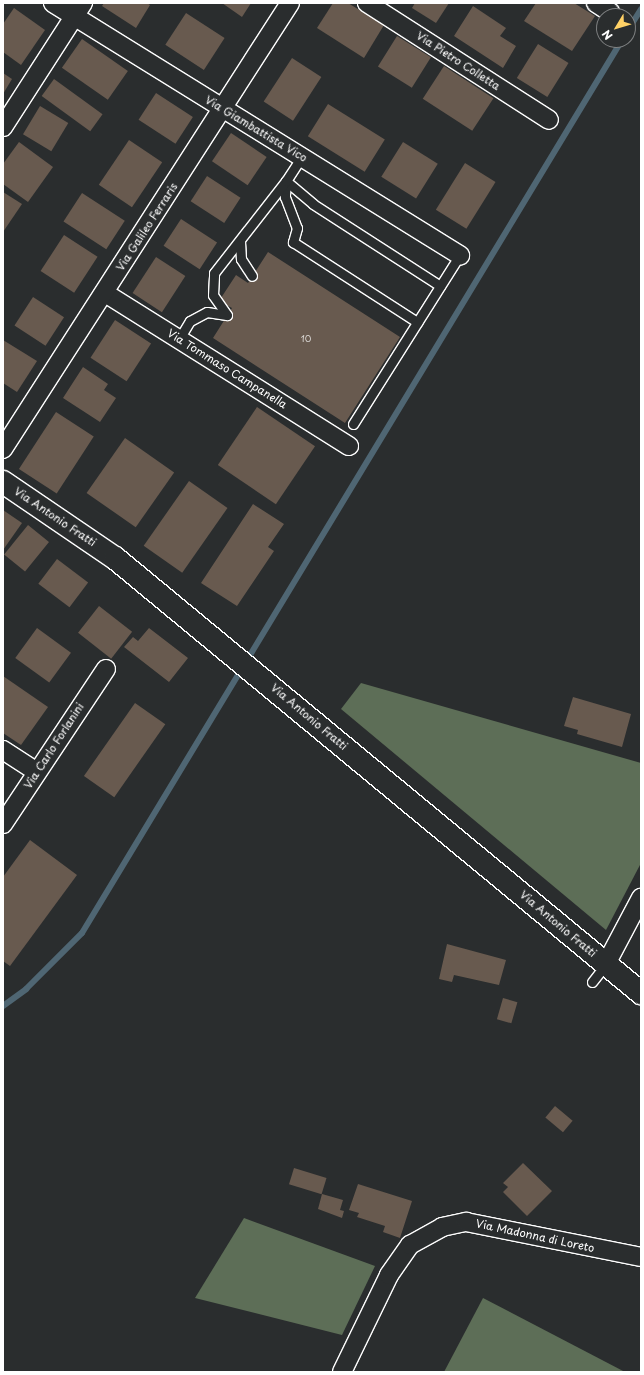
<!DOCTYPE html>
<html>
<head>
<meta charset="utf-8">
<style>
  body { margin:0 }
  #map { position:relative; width:644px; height:1375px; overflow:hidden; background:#2a2d2e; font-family:"Playpen Sans",sans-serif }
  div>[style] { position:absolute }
  .green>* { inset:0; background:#5d6e57 }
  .stream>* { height:6px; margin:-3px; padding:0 3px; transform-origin:3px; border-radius:3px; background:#4f6673 }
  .building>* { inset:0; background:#685a4f; transform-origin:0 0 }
  .roads { filter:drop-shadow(1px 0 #fff) drop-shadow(-1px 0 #fff) drop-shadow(0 1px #fff) drop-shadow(0 -1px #fff) }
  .lane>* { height:9px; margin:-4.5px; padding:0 4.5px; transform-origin:4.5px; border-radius:4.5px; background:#2a2d2e }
  .street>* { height:18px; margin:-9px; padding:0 9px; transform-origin:9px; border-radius:9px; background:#2a2d2e }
  .secondary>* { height:22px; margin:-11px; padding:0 11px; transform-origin:11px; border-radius:11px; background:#2a2d2e }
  span { translate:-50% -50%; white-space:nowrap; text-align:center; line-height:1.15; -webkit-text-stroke:3.5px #2a2d2e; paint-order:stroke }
  .number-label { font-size:9px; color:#d9d6d3 }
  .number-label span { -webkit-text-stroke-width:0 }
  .street-label { font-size:11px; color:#fff }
  .frame { position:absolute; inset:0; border:4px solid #fff; pointer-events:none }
  .north { position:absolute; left:596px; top:8px; width:40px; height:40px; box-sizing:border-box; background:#2a2d2e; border:1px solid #7f8182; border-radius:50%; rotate:232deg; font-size:11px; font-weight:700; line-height:16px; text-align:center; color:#fff }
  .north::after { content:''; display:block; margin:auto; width:14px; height:18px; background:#ffd166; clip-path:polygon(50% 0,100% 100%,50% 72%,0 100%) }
</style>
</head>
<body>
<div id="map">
  <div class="green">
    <div style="clip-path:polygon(361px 683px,641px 763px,641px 863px,606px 930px,341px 709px)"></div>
    <div style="clip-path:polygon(244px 1218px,375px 1266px,342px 1335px,195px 1298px)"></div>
    <div style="clip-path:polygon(483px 1298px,625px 1372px,444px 1372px)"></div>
  </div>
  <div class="stream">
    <div style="left:628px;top:30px;width:25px;rotate:-58deg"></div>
    <div style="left:3px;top:1006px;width:29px;rotate:-36deg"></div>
    <div style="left:26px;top:989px;width:79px;rotate:-45deg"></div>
    <div style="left:82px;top:933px;width:1044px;rotate:-58.84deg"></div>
  </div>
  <div class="building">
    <div style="clip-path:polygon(104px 3px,147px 3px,150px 5px,136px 28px,102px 6px)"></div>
    <div style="clip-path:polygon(222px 3px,251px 3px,242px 17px)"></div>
    <div style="clip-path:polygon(333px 3px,348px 3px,384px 25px,364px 58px,317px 28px)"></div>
    <div style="clip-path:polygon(415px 3px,449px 3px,436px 23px,412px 8px)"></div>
    <div style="clip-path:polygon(536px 3px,574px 3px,595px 16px,572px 51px,524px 21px)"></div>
    <div style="clip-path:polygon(473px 6px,506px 28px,500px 36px,516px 46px,503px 68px,454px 36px)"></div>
    <div style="clip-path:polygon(14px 8px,45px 30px,21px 65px,3px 52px,3px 24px)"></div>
    <div style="left:186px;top:13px;width:46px;height:38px;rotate:33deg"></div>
    <div style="left:397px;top:36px;width:40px;height:36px;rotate:32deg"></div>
    <div style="left:82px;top:39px;width:56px;height:35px;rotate:35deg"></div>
    <div style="left:538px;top:44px;width:36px;height:40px;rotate:32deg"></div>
    <div style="left:292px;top:58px;width:35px;height:52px;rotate:33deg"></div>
    <div style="left:444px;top:66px;width:59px;height:39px;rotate:33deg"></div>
    <div style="clip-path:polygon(3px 73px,12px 79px,3px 94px)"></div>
    <div style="left:54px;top:79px;width:60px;height:21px;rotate:36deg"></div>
    <div style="left:156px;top:93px;width:44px;height:32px;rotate:33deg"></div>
    <div style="left:328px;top:104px;width:67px;height:38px;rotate:32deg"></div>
    <div style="left:40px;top:106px;width:33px;height:33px;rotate:31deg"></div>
    <div style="left:231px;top:133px;width:43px;height:34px;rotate:34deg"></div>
    <div style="left:129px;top:140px;width:40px;height:54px;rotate:34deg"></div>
    <div style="clip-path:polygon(19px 142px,53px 167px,28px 202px,3px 184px,3px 164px)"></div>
    <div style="left:403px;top:142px;width:41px;height:41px;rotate:32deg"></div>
    <div style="left:465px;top:163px;width:36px;height:55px;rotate:32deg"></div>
    <div style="left:207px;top:176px;width:40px;height:30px;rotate:33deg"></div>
    <div style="clip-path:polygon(3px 192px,22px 204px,3px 232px)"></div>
    <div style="left:82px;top:193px;width:51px;height:34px;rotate:33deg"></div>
    <div style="left:181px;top:219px;width:43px;height:32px;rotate:33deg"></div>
    <div style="left:64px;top:235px;width:40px;height:43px;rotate:33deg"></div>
    <div style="clip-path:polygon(268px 252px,400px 337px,345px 423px,213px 338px,232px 308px,219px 301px,236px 275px,248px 283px)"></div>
    <div style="left:156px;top:257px;width:35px;height:43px;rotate:33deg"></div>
    <div style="left:33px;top:297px;width:37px;height:34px;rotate:33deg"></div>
    <div style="left:115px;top:320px;width:43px;height:45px;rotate:33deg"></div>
    <div style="clip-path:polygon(3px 340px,37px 361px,17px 392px,3px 383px)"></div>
    <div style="clip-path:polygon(83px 367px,108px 384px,104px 390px,116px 398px,100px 422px,63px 398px)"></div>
    <div style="left:257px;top:407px;width:70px;height:70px;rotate:34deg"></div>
    <div style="left:56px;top:412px;width:45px;height:68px;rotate:33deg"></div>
    <div style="left:125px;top:438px;width:60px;height:67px;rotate:35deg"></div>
    <div style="left:189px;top:481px;width:47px;height:79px;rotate:35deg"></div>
    <div style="clip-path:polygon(253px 504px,284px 524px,268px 547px,274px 551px,237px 606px,201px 583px)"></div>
    <div style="clip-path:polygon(3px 510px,22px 523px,3px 550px)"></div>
    <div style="left:28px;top:525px;width:27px;height:38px;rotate:39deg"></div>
    <div style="left:57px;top:559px;width:39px;height:31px;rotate:37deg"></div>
    <div style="left:99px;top:606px;width:42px;height:34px;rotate:38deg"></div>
    <div style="left:37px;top:628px;width:42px;height:37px;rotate:36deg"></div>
    <div style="clip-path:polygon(149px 628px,188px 658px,169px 682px,124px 647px,133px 637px,138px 641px)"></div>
    <div style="clip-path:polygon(3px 676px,48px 707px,21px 745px,3px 733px)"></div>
    <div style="clip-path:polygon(573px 697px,631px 714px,622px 747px,577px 734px,578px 730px,564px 726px)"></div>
    <div style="left:135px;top:703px;width:37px;height:89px;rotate:35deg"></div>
    <div style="clip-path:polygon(30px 840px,77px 875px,10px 966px,3px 961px,3px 877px)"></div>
    <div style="clip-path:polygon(447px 944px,506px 960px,499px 985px,454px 975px,452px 982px,439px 979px)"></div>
    <div style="left:503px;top:998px;width:15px;height:22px;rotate:16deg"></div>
    <div style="left:555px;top:1106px;width:23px;height:15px;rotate:40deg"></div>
    <div style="clip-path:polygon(523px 1163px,552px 1191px,527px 1216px,503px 1192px,508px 1187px,503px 1183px)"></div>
    <div style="left:294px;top:1168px;width:34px;height:17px;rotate:17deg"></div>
    <div style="clip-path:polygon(358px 1184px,412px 1201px,400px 1238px,383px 1232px,385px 1226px,357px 1217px,359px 1213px,349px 1210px)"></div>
    <div style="clip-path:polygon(322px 1194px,343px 1200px,340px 1210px,344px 1211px,342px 1218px,318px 1209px)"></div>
  </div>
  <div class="roads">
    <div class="lane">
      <div style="left:286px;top:181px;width:16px;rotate:94deg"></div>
      <div style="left:285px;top:197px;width:33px;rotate:69deg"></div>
      <div style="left:297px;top:228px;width:15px;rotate:106deg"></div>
      <div style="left:293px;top:242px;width:148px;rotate:32.8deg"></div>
      <div style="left:286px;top:181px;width:35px;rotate:40deg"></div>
      <div style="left:313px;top:204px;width:151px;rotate:32.8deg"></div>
      <div style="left:240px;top:241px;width:18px;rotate:87deg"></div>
      <div style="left:241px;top:259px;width:20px;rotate:57deg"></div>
      <div style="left:227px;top:315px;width:24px;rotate:-125deg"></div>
      <div style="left:213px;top:295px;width:22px;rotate:-87deg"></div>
      <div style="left:214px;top:273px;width:117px;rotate:-52deg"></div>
      <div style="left:286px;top:181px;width:30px;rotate:-57deg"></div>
      <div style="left:179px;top:339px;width:21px;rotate:-59deg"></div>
      <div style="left:190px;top:321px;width:19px;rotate:-28deg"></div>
      <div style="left:207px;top:312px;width:20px;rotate:9deg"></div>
      <div style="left:353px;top:424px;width:200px;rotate:-57.7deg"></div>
      <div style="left:592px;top:982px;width:23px;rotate:-52deg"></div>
    </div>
    <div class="street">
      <div style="left:53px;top:3px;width:479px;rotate:31.8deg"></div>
      <div style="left:367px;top:3px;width:216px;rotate:32.7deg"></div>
      <div style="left:596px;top:3px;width:17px;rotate:33deg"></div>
      <div style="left:3px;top:127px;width:148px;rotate:-57.2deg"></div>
      <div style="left:105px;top:293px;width:288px;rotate:32.1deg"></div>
      <div style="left:3px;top:449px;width:530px;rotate:-57.24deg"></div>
      <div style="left:3px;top:750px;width:40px;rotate:32.9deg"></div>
      <div style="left:3px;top:824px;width:186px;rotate:-56.4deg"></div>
      <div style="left:606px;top:964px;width:75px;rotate:-62.1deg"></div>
      <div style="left:342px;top:1372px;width:108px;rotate:-64.1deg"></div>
      <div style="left:389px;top:1275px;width:37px;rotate:-55deg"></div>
      <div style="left:410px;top:1245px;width:37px;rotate:-29deg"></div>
      <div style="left:442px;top:1227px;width:25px;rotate:-12deg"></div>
      <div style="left:466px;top:1222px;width:178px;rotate:11.3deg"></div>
    </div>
    <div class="secondary">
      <div style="left:3px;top:482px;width:135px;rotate:34.2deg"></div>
      <div style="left:115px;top:558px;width:683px;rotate:39.59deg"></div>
    </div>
  </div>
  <div class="number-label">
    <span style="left:306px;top:338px">10</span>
  </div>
  <div class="street-label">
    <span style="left:458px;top:61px;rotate:33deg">Via Pietro Colletta</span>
    <span style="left:256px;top:129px;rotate:31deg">Via Giambattista Vico</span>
    <span style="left:147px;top:227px;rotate:-57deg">Via Galileo Ferraris</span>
    <span style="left:227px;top:369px;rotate:32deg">Via Tommaso Campanella</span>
    <span style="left:55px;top:517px;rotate:34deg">Via Antonio Fratti</span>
    <span style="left:309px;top:717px;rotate:40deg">Via Antonio Fratti</span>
    <span style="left:54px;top:746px;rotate:-57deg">Via Carlo Forlanini</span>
    <span style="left:558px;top:924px;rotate:40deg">Via Antonio Fratti</span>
    <span style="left:535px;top:1236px;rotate:12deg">Via Madonna di Loreto</span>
  </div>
  <div class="frame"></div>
  <div class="north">N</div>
</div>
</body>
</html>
